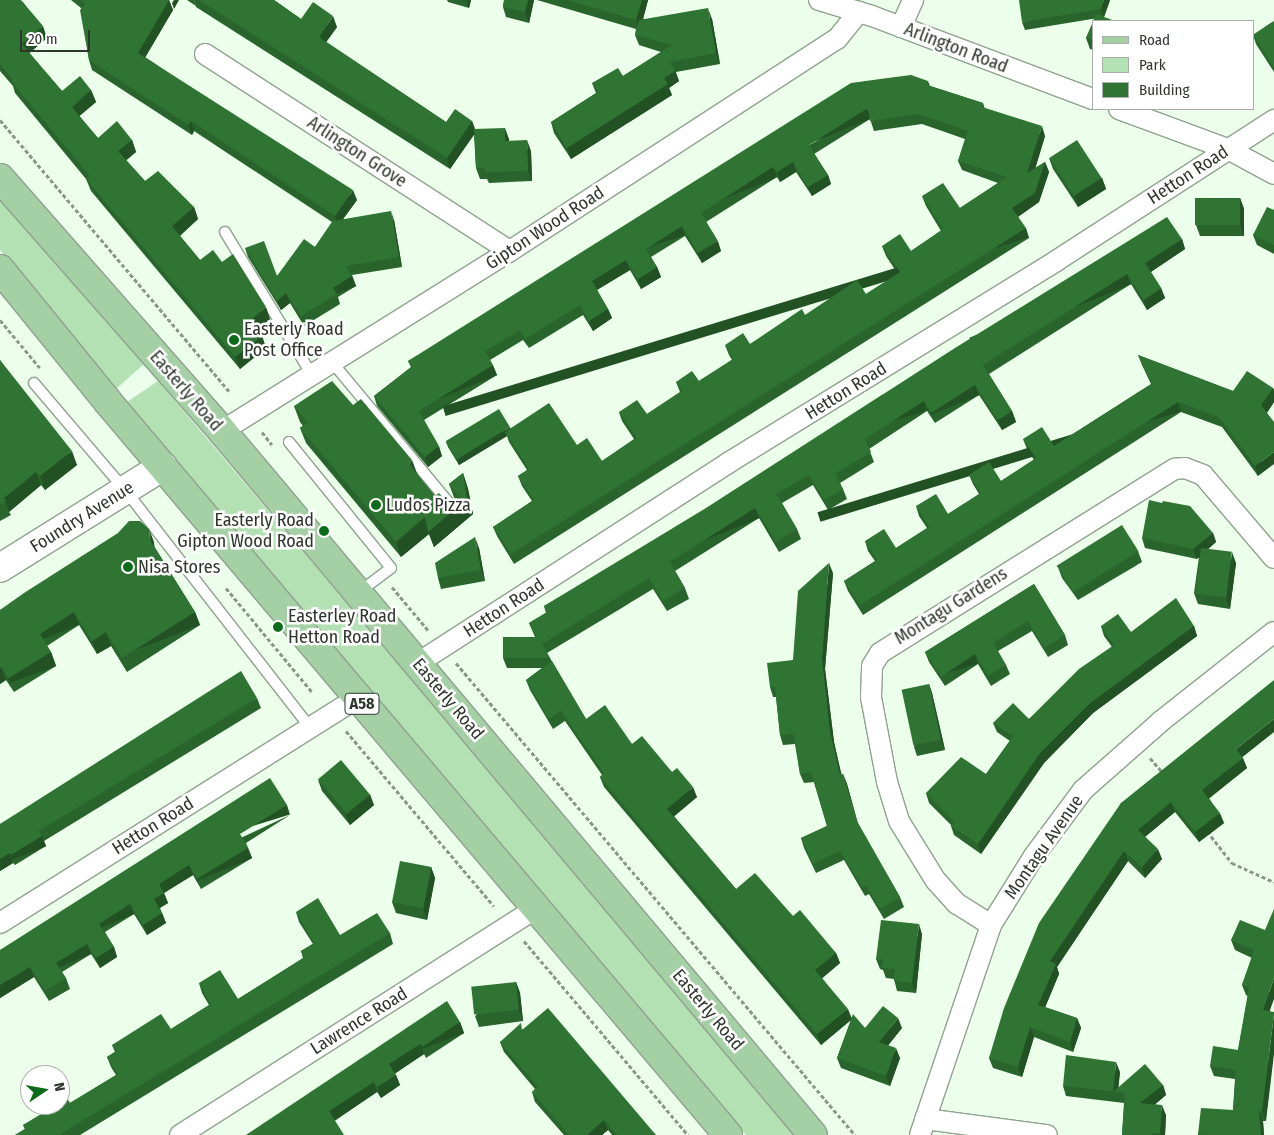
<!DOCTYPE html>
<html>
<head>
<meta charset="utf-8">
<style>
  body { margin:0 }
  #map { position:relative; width:1274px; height:1135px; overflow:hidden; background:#ebffea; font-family:"Fira Sans Condensed",sans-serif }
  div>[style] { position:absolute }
  .green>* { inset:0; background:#b4e1b3 }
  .path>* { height:3px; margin-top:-1.5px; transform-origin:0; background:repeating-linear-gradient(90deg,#8a988a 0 4px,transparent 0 6.5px) }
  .roads { filter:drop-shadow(1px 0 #90a28f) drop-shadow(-1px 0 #90a28f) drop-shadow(0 1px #90a28f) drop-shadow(0 -1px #90a28f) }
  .lane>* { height:10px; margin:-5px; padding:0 5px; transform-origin:5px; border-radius:5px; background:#fff }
  .street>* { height:20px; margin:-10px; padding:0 10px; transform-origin:10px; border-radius:10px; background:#fff }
  .secondary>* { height:28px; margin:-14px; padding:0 14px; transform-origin:14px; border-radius:14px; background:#fff }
  .primary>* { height:28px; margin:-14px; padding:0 14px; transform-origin:14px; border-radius:14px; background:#a5cfa5 }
  .wall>* { inset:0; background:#29642c }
  .shaded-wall>* { inset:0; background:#225124; transform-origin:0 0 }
  .building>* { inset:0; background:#307433; transform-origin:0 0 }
  .dots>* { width:14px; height:14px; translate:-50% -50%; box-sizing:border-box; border:2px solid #fff; border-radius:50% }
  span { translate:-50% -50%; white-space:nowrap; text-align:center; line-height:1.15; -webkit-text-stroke:5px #fff; paint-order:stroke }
  .shield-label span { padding:1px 4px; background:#fff; border:1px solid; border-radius:4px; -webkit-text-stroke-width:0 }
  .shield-label { font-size:16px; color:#2e362e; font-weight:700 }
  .street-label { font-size:18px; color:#2e362e }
  .poi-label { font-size:18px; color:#2e362e }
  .left { translate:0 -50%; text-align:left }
  .right { translate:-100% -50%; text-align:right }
  .legend { position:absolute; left:1092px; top:20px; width:162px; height:90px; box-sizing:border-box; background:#fff; border:1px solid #abafab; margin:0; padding:6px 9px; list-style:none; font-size:15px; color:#2e362e }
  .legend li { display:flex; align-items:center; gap:10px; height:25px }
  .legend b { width:25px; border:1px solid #abafab }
  .north { position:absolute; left:20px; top:1065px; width:50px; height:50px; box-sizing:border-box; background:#fff; border:1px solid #abafab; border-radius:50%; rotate:78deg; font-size:14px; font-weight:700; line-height:20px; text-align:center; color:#2e362e }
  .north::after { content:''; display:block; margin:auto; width:18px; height:22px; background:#0a6c18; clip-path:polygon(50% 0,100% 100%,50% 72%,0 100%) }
  .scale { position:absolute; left:20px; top:30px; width:70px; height:22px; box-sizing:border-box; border:2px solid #2e362e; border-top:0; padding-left:6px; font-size:15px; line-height:18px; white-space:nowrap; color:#2e362e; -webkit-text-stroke:4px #fff; paint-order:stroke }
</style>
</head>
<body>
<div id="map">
  <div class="green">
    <div style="clip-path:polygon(0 191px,145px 363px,116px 389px,0 250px)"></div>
    <div style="clip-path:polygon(158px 381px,580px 877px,797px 1135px,746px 1135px,127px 402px)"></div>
  </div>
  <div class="path">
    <div style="left:0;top:120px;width:356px;rotate:49.8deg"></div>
    <div style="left:0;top:320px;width:62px;rotate:50.2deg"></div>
    <div style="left:262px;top:432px;width:16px;rotate:52deg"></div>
    <div style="left:392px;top:587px;width:56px;rotate:50.1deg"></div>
    <div style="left:226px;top:588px;width:135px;rotate:50.4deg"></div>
    <div style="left:456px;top:663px;width:618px;rotate:49.79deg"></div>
    <div style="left:346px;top:731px;width:229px;rotate:49.8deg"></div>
    <div style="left:1150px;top:758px;width:21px;rotate:49deg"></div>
    <div style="left:1207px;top:831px;width:41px;rotate:52deg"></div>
    <div style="left:1232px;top:863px;width:46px;rotate:24.3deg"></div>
    <div style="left:524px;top:941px;width:254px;rotate:49.8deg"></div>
  </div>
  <div class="roads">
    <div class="lane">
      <div style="left:225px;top:232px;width:167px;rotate:58.7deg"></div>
      <div style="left:332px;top:362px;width:199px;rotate:50.3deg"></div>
      <div style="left:34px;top:383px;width:142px;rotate:49.6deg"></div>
      <div style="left:126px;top:491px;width:299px;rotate:52.1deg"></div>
      <div style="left:289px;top:442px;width:162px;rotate:51deg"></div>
      <div style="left:391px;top:568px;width:40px;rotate:143deg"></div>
    </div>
    <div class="street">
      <div style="left:819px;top:0;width:55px;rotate:16.8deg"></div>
      <div style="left:872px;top:16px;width:236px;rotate:20.6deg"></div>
      <div style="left:901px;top:27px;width:30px;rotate:-66deg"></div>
      <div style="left:205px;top:54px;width:363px;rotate:32.9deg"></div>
      <div style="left:1119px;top:109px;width:116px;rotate:20.2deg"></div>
      <div style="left:1228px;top:149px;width:52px;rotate:28.5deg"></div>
      <div style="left:222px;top:431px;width:340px;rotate:-32deg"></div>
      <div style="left:510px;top:251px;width:390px;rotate:-33deg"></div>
      <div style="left:837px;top:39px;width:35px;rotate:-51deg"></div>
      <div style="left:418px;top:663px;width:369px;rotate:-32.8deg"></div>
      <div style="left:728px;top:463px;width:385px;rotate:-31.6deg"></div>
      <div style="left:1056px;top:261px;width:260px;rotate:-32.9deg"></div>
      <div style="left:0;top:923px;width:422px;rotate:-32.2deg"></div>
      <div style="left:991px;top:925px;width:40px;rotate:-148deg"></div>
      <div style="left:957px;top:904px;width:31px;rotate:-132deg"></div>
      <div style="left:936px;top:881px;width:70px;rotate:-121.7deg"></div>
      <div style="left:899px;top:821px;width:41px;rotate:-107.1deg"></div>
      <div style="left:887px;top:782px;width:86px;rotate:-100.7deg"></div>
      <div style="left:871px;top:697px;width:31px;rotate:-88deg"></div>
      <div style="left:872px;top:666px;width:15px;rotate:-58deg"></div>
      <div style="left:880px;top:653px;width:348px;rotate:-32deg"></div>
      <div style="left:1175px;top:469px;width:10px;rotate:-6deg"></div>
      <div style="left:1185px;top:468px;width:19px;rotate:21deg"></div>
      <div style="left:1203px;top:475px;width:109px;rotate:49.5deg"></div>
      <div style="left:925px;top:1119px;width:123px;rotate:7.5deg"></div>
      <div style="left:180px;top:1135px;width:424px;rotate:-32.5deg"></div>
      <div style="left:920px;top:1135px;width:222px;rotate:-71.3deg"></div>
      <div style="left:991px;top:925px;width:81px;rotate:-58.1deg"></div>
      <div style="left:1034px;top:856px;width:82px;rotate:-53.4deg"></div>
      <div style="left:1083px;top:790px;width:103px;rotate:-41.4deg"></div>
      <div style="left:1160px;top:722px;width:145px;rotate:-38.3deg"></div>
    </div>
    <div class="secondary">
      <div style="left:0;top:568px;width:192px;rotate:-32deg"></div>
    </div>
    <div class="primary">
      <div style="left:0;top:178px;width:337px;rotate:48.7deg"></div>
      <div style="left:222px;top:431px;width:919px;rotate:49.99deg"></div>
      <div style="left:0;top:269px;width:171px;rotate:50.9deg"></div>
      <div style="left:108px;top:402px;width:960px;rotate:49.77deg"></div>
    </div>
  </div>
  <div class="wall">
    <div style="clip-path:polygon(0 0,23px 2px,47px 38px,29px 53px,62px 91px,91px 90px,96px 102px,79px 116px,98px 138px,132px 140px,136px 152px,126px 160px,145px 181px,194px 207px,198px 219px,180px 236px,200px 260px,270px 319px,257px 330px,262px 336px,266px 348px,240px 369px,91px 191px,86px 179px,15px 93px,13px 86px,0 71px)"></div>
    <div style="clip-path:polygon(71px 0,169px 0,173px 10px,145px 57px,357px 200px,343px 219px,394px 220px,402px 267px,352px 275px,356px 286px,338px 297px,340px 304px,304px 326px,290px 303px,281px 310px,248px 257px,245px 248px,277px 276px,315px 247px,332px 222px,194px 131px,192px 135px,92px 70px,89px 60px,81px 8px)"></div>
    <div style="clip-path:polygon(187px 0,194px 0,196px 6px)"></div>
    <div style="clip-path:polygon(194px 0,274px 0,301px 19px,337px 27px,326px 42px,446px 122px,472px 121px,475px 129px,509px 139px,509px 141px,531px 151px,532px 181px,489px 183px,487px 179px,480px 179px,476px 168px,474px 134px,450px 169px,196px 7px)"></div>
    <div style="clip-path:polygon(447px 0,471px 0,469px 8px,448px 2px)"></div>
    <div style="clip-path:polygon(504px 0,534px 0,529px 23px,506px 17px,503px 7px)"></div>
    <div style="clip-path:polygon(537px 0,648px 0,643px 19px,712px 19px,720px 64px,676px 72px,679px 81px,669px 88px,672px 95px,571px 159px,554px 133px,551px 122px,596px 93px,592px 83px,623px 76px,661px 52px,639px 45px,635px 35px,636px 29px)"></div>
    <div style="clip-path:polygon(1110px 0,1104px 17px,1025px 30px,1022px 22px)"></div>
    <div style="clip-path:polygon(1274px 21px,1274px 72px,1256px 44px,1253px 35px)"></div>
    <div style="clip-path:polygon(1093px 22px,1093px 50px,1090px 49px,1086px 38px)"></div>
    <div style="clip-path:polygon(928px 81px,930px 86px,983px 103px,985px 109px,1045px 136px,1035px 168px,1045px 162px,1049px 172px,1039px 202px,1018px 217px,1029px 238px,514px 564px,497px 536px,493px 527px,532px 501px,522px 486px,518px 476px,527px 470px,509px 442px,507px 436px,459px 465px,448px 447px,446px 442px,510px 429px,577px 445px,602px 461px,634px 439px,622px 421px,619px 412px,647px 414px,680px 392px,676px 382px,699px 381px,732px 360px,729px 355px,725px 345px,750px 344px,805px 315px,866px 294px,898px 274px,886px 256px,882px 246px,911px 251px,941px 231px,926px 206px,922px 196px,960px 208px,998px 183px,962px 170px,958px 161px,965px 139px,922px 124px,874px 131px,870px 119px,814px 154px,828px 175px,831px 184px,812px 196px,796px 172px,780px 182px,777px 177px,706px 222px,721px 251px,702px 263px,685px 236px,651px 257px,657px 267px,661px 277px,641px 289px,630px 270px,597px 290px,608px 309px,612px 318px,593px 331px,583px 315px,529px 348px,523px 340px,490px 360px,497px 375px,424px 420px,442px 456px,428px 467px,377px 406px,374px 396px,411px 367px,408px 361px)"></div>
    <div style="clip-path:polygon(1049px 158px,1102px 178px,1106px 189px,1078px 207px,1053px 169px)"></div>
    <div style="clip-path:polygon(1240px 198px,1244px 209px,1244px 236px,1200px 236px,1196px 225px)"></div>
    <div style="clip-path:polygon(1274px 210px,1274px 254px,1257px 245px,1253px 235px)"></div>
    <div style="clip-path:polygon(1182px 239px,1185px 249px,1151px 272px,1161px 288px,1165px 298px,1147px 310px,1131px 284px,989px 374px,1012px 411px,1016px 422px,1002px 430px,979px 395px,935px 423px,927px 411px,869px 449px,874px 462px,840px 483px,843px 489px,847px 499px,828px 510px,813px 485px,782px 503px,797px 529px,801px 539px,779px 552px,759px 518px,675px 571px,685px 588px,689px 599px,667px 611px,653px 589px,547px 653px,586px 719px,632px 744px,672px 772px,697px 797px,674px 816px,736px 889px,793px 916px,836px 953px,840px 963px,822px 978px,852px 1018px,865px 1028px,902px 1028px,888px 1045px,900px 1058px,890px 1086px,841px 1068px,837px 1058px,851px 1020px,821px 1045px,604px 787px,600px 777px,602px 775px,565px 721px,553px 729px,530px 690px,526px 680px,542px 668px,507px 668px,503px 658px,535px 637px,529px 623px,546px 613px,544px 606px)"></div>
    <div style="clip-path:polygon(1138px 355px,1233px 391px,1273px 388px,1274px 391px,1274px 402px,1267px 413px,1258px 476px,1222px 427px,1181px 412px,863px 615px,848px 591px,844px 581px,875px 561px,868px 551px,865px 541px,896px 548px,927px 528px,919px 516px,916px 506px,948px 514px,979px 494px,973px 484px,969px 475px,1001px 481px,1034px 460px,1027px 449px,1023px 439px,1054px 446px,1151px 384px,1142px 365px)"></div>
    <div style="clip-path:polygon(0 360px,77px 465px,45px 490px,41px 485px,9px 512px,11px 515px,0 521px)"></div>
    <div style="clip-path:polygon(353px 405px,417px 474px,435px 496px,451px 506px,457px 505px,458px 504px,455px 500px,449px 484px,463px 473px,468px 489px,473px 514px,434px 547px,429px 534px,401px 557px,306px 443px,300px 428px,303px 426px,300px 422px,294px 406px)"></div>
    <div style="clip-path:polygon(1213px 533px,1216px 542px,1208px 549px,1236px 563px,1230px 609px,1198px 604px,1194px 593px,1199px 557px,1197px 559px,1145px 548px,1142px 538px)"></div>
    <div style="clip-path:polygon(154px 542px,154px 546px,195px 612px,200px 625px,127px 672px,111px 646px,97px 654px,79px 625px,47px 646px,51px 652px,56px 666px,14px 692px,6px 680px,0 684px,0 610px)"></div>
    <div style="clip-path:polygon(479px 548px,485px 581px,441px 589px,438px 578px)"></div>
    <div style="clip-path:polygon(1138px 551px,1142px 562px,1078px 600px,1062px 578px,1058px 567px)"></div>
    <div style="clip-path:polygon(833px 573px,825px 669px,834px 742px,841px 775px,843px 774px,847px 784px,858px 824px,900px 897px,904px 907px,884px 919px,869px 894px,865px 896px,844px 860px,816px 873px,804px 848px,801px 838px,827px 826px,814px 782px,804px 783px,800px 774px,795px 744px,783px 745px,780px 735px,776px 697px,773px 697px,770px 687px,793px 660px)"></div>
    <div style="clip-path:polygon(1034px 584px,1065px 635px,1068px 645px,1048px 657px,1032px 631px,998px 651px,1006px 665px,1010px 674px,991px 686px,978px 664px,945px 686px,929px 662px,925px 652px)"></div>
    <div style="clip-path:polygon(1101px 626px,1131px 632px,1194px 626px,1197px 636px,1093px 713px,1044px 763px,981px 854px,954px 835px,951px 826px,951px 825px,929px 803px,926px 793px,986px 774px,1010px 741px,997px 732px,993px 723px,1029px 719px,1112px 647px,1104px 636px)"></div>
    <div style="clip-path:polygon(929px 684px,932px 693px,945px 750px,917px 756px,914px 747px)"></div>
    <div style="clip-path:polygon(257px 698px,261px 708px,44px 841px,46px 846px,15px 865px,13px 863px,0 871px,0 824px)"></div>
    <div style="clip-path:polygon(1242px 757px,1247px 768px,1209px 798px,1224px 823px,1199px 842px,1175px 812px,1145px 837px,1162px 859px,1145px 878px,1128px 861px,1057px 967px,1059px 974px,1045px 1007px,1077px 1018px,1081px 1028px,1073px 1052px,1034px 1037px,1022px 1077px,993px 1068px,989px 1058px,1121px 803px)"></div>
    <div style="clip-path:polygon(318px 780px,374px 805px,350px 825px,322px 791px)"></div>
    <div style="clip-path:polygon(290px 815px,246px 843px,252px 858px,201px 889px,193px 875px,164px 893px,168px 903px,160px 908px,166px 923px,147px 935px,134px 914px,105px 932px,114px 947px,117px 957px,100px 968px,91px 954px,62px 972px,66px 978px,70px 989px,49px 1001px,34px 977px,0 998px,0 950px)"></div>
    <div style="clip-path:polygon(431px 867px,435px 878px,427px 920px,396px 913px,392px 902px)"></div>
    <div style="clip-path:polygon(296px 912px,340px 935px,390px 933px,393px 944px,80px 1135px,15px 1135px,25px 1129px,23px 1125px,70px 1103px,116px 1075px,111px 1067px,107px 1057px,115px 1052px,112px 1045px,171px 1029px,209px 1005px,202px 993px,199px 983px,238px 999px,303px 958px,301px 951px,313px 944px,299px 922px)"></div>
    <div style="clip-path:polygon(1265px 930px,1270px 1012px,1266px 1121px,1263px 1121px,1264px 1135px,1198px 1135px,1198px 1134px,1233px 1110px,1235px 1079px,1214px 1076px,1210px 1066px,1238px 1050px,1248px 996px,1246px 995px,1242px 985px,1252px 958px,1235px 950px,1231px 940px)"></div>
    <div style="clip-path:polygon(922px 934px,916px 993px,897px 991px,894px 979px,886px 978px,883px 970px,880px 969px,876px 959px)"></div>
    <div style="clip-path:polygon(516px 982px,520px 993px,523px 1021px,479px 1027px,475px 1016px)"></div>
    <div style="clip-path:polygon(460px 1022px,464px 1033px,426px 1058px,424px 1054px,395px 1073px,400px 1085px,381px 1098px,377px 1092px,335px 1120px,246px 1135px)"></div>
    <div style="clip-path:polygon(523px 1029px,656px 1135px,612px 1135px,608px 1130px,602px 1135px,564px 1135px,535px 1102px,532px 1092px,535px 1089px,504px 1052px,500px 1042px)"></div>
    <div style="clip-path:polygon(1120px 1072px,1118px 1087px,1163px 1085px,1166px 1095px,1155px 1104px,1166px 1115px,1165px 1135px,1122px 1135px,1124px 1103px,1066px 1096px,1063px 1086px)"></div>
  </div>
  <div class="shaded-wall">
    <div style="clip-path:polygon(169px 0,173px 10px,142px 63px,138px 53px)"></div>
    <div style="clip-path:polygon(174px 0,179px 0,174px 9px,172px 3px)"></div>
    <div style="clip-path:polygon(466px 0,471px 0,469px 8px)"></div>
    <div style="clip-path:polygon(528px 0,534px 0,529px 23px,525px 12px)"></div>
    <div style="clip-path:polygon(642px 0,648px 0,640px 31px,636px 20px)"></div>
    <div style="clip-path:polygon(1104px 0,1110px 0,1104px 17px,1101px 9px)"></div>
    <div style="clip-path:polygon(708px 8px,712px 19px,720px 64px,716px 53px)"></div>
    <div style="clip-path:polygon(333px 16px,337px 27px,322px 48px,319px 37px)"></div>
    <div style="clip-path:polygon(43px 26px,47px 38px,26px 56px,22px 44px)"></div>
    <div style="clip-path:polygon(675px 71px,679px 81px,669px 88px,672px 95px,571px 159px,567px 148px,664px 78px)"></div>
    <div style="clip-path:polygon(91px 90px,96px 102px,76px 119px,72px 107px)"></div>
    <div style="left:868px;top:108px;width:11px;height:70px;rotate:68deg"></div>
    <div style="clip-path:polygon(191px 121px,194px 131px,192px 135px,188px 125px)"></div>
    <div style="clip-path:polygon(472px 121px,476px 132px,450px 169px,447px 158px)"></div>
    <div style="clip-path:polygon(1042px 126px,1045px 136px,1031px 183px,1027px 173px)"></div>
    <div style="clip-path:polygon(505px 128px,509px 139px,509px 152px,505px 141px)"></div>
    <div style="clip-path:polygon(132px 140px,136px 152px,123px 163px,118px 151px)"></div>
    <div style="clip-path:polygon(527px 140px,531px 151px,532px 181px,528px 171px)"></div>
    <div style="clip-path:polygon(793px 162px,796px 172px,780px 182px,777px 172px)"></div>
    <div style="clip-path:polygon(1045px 162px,1049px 172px,1039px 202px,1016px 218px,1012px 208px)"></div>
    <div style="left:773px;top:167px;width:11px;height:85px;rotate:68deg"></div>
    <div style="clip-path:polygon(828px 175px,831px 184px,812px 196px,808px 187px)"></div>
    <div style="clip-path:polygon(1102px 178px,1106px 189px,1078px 207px,1074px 196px)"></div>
    <div style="clip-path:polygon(353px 190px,357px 200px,338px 226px,335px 216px)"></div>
    <div style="clip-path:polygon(1240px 198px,1244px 209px,1244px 236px,1240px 225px)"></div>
    <div style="clip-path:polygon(194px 207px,198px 219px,177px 238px,172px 226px)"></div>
    <div style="clip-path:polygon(391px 211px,394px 220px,402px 267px,399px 257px)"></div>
    <div style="left:682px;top:226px;width:10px;height:43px;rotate:73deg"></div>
    <div style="left:1026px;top:228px;width:10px;height:610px;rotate:73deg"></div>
    <div style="clip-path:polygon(1182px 239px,1185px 249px,1149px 273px,1145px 263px)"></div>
    <div style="clip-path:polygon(718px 241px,721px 251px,702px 263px,698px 253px)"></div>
    <div style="clip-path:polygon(626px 260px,630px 270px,595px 291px,592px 281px)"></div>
    <div style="clip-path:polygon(657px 267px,661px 277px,641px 289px,638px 279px)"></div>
    <div style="left:1127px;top:274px;width:11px;height:170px;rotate:68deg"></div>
    <div style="left:352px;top:276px;width:11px;height:22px;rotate:68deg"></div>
    <div style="clip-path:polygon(1161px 288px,1165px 298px,1147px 310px,1144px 300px)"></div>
    <div style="clip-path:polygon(286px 293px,290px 303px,281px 310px,277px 301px)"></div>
    <div style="clip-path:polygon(266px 307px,270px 319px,254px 333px,250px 321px)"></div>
    <div style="clip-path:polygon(608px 309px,612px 318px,593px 331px,589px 321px)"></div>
    <div style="clip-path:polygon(262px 336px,266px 348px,240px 369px,235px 357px)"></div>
    <div style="left:493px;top:365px;width:11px;height:87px;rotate:68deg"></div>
    <div style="left:975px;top:385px;width:11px;height:52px;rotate:68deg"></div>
    <div style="clip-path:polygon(1273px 388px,1274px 391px,1274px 402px,1265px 415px,1261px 405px)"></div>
    <div style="left:924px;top:401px;width:10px;height:70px;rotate:73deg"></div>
    <div style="left:1178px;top:402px;width:10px;height:377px;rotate:73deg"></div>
    <div style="clip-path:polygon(1012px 411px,1016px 422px,1002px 430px,998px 420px)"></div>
    <div style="clip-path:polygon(510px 427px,512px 432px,505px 432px,507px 436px,459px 465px,457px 460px)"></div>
    <div style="clip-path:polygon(439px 446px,442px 456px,428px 467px,425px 457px)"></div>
    <div style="clip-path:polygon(72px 451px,77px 465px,45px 490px,40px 476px)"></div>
    <div style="clip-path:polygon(1274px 452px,1274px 464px,1258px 476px,1255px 466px)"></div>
    <div style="clip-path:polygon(412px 460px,418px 476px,409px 464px)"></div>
    <div style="clip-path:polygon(36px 472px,41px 485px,9px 512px,4px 498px)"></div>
    <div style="clip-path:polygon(463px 473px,468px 489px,473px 514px,434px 547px,429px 534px,401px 557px,396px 542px,425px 517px,430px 530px,467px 499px)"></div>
    <div style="left:755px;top:508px;width:11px;height:101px;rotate:68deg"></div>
    <div style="clip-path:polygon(149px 529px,154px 542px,155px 554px,150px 540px)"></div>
    <div style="clip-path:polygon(1213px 533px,1216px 542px,1197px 559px,1193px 549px)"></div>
    <div style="clip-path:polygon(475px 537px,479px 548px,485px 581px,481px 570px)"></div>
    <div style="clip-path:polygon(1232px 552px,1236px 563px,1230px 609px,1226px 598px)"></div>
    <div style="clip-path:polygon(829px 563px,833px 573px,825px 669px,834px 742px,844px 785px,840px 775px,830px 732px,822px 659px)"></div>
    <div style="left:74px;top:612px;width:14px;height:40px;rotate:69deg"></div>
    <div style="left:195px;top:612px;width:14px;height:86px;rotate:69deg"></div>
    <div style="clip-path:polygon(1194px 626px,1197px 636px,1093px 713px,1044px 763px,981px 854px,978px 844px,1040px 753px,1089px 704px)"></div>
    <div style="clip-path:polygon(106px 632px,111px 646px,97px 654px,92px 641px)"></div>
    <div style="left:51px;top:652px;width:15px;height:49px;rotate:70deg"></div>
    <div style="left:975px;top:654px;width:10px;height:41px;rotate:73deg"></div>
    <div style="clip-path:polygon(1px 667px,6px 680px,0 684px,0 668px)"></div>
    <div style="clip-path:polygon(929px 684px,932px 693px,945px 750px,941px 740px)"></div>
    <div style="clip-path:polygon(1274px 719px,1274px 732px,1240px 759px,1236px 749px)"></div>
    <div style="clip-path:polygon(1243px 758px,1247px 768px,1206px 801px,1202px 790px)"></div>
    <div style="clip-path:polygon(843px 774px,847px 784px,860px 831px,857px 821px)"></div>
    <div style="clip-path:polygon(693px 787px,697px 797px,671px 819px,667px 809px)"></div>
    <div style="clip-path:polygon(370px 794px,374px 805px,350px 825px,346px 814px)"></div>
    <div style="clip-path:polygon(1171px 802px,1175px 812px,1141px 840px,1138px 830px)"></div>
    <div style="left:287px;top:805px;width:10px;height:55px;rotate:73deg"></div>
    <div style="clip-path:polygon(1220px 813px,1224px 823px,1199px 842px,1195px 832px)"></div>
    <div style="left:42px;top:836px;width:11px;height:36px;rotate:68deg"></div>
    <div style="left:248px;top:848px;width:11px;height:60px;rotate:68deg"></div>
    <div style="clip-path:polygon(1158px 849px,1162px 859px,1145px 878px,1142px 867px)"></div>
    <div style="clip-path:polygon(1124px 851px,1128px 861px,1057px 967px,1059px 974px,1042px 1015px,1038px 1005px,1050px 961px)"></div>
    <div style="clip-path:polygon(10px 853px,13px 863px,0 871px,0 859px)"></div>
    <div style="clip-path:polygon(189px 865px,193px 875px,162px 894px,159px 884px)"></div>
    <div style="clip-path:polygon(431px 867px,435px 878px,427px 920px,423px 909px)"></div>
    <div style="clip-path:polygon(164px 893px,168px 903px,158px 909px,154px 899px)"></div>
    <div style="left:130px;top:904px;width:11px;height:37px;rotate:68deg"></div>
    <div style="clip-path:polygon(162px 913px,166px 923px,147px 935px,143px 925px)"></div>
    <div style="clip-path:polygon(919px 924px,922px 934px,916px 993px,912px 983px)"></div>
    <div style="left:87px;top:944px;width:11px;height:36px;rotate:68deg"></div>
    <div style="clip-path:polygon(114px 947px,117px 957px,100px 968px,96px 958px)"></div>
    <div style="clip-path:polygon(836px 953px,840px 963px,819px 981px,815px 970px)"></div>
    <div style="clip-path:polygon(30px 967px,34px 977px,0 998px,0 985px)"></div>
    <div style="clip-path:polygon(1274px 978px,1274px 999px,1266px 1021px,1263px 1010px)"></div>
    <div style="clip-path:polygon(516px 982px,520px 993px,523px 1021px,519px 1010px)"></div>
    <div style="clip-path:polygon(848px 1009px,852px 1019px,821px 1045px,817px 1034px)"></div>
    <div style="clip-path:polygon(1274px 1014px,1274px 1054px,1266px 1121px,1262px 1111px)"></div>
    <div style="clip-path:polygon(898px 1018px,902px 1028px,883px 1052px,879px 1042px)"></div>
    <div style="clip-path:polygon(1077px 1018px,1081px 1028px,1073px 1052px,1070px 1042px)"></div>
    <div style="left:460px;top:1022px;width:12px;height:45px;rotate:70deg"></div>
    <div style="clip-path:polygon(1030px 1027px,1034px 1037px,1022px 1077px,1018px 1067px)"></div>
    <div style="clip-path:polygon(420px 1044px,424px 1054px,393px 1075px,389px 1064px)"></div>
    <div style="clip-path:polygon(896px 1048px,900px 1058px,890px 1086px,886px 1076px)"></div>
    <div style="clip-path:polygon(1116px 1062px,1120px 1072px,1118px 1092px,1113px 1092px)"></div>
    <div style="clip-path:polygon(396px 1075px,400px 1085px,381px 1098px,377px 1087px)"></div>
    <div style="clip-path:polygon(374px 1082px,377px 1092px,333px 1122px,329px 1111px)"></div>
    <div style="clip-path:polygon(1163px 1085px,1166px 1095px,1144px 1114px,1140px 1103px)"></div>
    <div style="clip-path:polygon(1162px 1105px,1166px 1115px,1165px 1135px,1161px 1135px,1160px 1133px)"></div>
    <div style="clip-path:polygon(1259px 1111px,1263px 1121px,1264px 1135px,1261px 1135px)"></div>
    <div style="clip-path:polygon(604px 1120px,608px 1130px,602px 1135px,587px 1135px)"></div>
  </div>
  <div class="building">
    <div style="clip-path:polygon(0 0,21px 0,43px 26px,22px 44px,62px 91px,80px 76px,91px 90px,72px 107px,98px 138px,117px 121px,132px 140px,118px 151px,145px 181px,158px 171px,194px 207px,172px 226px,200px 260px,213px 250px,222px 262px,233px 254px,266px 307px,250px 321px,262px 336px,235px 357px,86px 179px,90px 176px,11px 81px,13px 80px,0 64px)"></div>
    <div style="clip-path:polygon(80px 0,169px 0,138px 53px,353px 190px,335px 216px,191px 121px,188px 125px,89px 60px,80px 10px,86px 4px)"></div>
    <div style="clip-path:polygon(199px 0,274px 0,301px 19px,313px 2px,333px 16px,319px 37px,446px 122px,455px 109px,472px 121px,447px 158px)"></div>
    <div style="clip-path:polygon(504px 0,528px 0,525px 12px,503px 7px)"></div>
    <div style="clip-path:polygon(567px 0,642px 0,636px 20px)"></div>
    <div style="clip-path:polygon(1019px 0,1104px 0,1101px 9px,1022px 22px)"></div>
    <div style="clip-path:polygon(708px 8px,716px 53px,670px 62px,675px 71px,664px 78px,668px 84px,567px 148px,551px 122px,598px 92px,592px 83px,618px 68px,623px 76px,672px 45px,635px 35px,639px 20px)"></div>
    <div style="clip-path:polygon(1096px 14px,1115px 21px,1093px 21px)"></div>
    <div style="clip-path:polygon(1274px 21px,1274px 68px,1253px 35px)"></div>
    <div style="clip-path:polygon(1093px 22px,1093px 40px,1086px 38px)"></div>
    <div style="clip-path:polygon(911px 75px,928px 81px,927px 85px,983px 103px,982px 107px,1042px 126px,1027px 173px,1045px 162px,1035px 193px,1012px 208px,1026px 228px,511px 554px,493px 527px,534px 500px,518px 476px,529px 469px,505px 432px,549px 403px,577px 445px,587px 438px,602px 461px,637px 438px,619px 412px,637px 400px,647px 414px,682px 391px,676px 382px,692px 371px,699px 381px,733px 359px,725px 345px,743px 333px,750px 344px,802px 309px,805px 315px,857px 280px,866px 294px,900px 272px,882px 246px,900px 234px,911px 251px,943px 229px,922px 196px,943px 183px,960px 208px,1007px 177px,958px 161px,968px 131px,918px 114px,870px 121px,868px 108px,809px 145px,828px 175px,808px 187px,793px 162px,777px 172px,773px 167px,701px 213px,718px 241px,698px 253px,682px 226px,646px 249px,657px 267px,638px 279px,626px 260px,592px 281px,608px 309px,589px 321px,580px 305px,525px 339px,520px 330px,485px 351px,493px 365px,419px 411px,439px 446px,425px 457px,374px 396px,412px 367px,408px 361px,851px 83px)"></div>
    <div style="clip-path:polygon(505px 128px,505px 141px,527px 140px,528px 171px,485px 172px,485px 168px,476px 168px,474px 129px)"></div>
    <div style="left:1077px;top:140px;width:45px;height:33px;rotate:57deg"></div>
    <div style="left:1195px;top:198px;width:45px;height:27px"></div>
    <div style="clip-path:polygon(1267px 207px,1274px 210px,1274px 245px,1253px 235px)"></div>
    <div style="clip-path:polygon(391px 211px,399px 257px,346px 266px,352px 276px,333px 288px,337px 294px,301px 316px,286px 293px,277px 301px,245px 248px,264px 241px,277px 276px,304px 239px,315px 247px,333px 221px)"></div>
    <div style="clip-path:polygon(1167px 217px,1182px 239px,1145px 263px,1161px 288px,1144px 300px,1127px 274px,983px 365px,1012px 411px,998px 420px,975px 385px,931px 413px,924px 401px,865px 439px,871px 452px,835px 474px,843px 489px,824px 500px,809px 475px,776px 494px,797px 529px,776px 542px,755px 508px,670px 562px,685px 588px,663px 601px,649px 578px,542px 644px,550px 658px,503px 658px,503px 637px,537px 637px,529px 623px,547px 612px,544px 606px,706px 508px,955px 348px)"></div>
    <div style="clip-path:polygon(1138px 355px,1233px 391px,1247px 371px,1273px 388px,1261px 405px,1274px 422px,1274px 452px,1255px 466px,1219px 417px,1178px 402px,860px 605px,844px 581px,877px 560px,865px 541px,884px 529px,896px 548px,929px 527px,916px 506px,936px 494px,948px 514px,981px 493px,969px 475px,989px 462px,1001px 481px,1036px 458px,1023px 439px,1042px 427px,1054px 446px,1152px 384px)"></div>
    <div style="clip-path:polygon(0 360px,72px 451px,40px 476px,36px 472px,4px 498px,6px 501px,0 505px)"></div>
    <div style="clip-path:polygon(332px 381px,353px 405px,361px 399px,412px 460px,409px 464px,435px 496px,439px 493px,451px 506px,457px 505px,460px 499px,449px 484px,463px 473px,467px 499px,428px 532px,425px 517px,396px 542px,300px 428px,307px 422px,294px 406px)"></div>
    <div style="left:499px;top:409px;width:21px;height:62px;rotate:59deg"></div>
    <div style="clip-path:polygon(1149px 500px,1162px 503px,1163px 501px,1190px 506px,1213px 533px,1193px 549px,1142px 538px)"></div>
    <div style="clip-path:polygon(129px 521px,140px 521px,149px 529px,150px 540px,195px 612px,122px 658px,106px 632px,92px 641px,74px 612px,40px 634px,51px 652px,9px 678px,1px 667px,0 668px,0 610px,24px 593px,118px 533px)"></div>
    <div style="left:1122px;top:525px;width:31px;height:77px;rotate:58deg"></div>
    <div style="clip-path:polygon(475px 537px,481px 570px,438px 578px,435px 563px)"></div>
    <div style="left:1201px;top:548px;width:31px;height:46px;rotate:7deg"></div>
    <div style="clip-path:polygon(829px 563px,822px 659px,830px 732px,840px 775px,843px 774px,857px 821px,900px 897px,880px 909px,866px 885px,862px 887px,840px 851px,813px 864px,801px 838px,827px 826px,811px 772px,800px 774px,794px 734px,780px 735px,775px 687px,770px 687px,767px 663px,793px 660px,798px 591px)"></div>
    <div style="clip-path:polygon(1034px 584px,1065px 635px,1044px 648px,1028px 621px,993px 643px,1006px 665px,988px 676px,975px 654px,941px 677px,925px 652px)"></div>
    <div style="clip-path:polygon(1176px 598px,1194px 626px,1089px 704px,1040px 753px,978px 844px,951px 826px,954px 821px,926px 793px,961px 757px,986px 774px,1013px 736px,993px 723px,1013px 703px,1029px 719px,1079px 669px,1114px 645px,1101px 626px,1118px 614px,1131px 632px)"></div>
    <div style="clip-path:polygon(552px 661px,586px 719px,605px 705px,632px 744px,642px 736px,672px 772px,677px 768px,693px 787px,667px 809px,736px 889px,755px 873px,793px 916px,800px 910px,836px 953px,815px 970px,848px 1009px,817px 1034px,600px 777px,604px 773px,561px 711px,549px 719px,526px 680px)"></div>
    <div style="clip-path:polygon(241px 671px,257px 698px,39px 831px,42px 836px,11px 855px,10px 853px,0 859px,0 824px)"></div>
    <div style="clip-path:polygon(1274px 680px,1274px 719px,1236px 749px,1243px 758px,1202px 790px,1220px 813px,1195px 832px,1171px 802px,1138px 830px,1158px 849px,1142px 867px,1124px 851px,1050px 961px,1056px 964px,1038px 1005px,1077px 1018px,1070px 1042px,1030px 1027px,1018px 1067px,989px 1058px,1004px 1008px,1039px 923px,1121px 803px)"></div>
    <div style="left:929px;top:684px;width:57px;height:28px;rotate:78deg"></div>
    <div style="left:341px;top:760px;width:45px;height:30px;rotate:50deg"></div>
    <div style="clip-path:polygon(270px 778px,287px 805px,240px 834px,248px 848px,197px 879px,189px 865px,159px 884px,164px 893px,154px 899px,162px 913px,143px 925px,130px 904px,99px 924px,114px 947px,96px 958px,87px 944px,56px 963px,66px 978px,45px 991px,30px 967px,0 985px,0 950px)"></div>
    <div style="left:400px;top:861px;width:32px;height:42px;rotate:11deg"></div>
    <div style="clip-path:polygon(318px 898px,340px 935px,377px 913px,390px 933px,59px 1135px,15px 1135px,25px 1129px,23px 1125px,56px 1105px,60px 1105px,60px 1103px,67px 1098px,70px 1103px,118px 1074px,107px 1057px,116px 1051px,112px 1045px,161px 1014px,171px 1029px,211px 1004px,199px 983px,220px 970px,238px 999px,304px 958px,301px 951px,314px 943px,296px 912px)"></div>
    <div style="clip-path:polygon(1274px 909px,1274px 978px,1263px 1010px,1274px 1012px,1274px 1014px,1262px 1111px,1259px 1111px,1261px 1135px,1210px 1135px,1198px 1134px,1201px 1108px,1233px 1110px,1236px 1070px,1210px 1066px,1213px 1046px,1238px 1050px,1249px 987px,1242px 985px,1254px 950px,1231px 940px,1240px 920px,1265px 930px)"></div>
    <div style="clip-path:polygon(881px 920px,919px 924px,912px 983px,894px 981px,895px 969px,882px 968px,883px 960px,876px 959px)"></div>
    <div style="left:516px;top:982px;width:28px;height:45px;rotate:84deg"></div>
    <div style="clip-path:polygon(447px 1001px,460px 1022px,422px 1047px,420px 1044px,389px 1064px,396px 1075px,377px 1087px,374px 1082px,329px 1111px,344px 1135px,246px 1135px)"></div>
    <div style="clip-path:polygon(883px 1006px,898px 1018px,879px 1042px,896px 1048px,886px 1076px,837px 1058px,853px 1014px,865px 1028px)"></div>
    <div style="clip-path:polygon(548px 1008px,656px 1135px,617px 1135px,604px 1120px,587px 1135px,569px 1135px,532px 1092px,538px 1087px,500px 1042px,521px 1023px,522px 1030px)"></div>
    <div style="clip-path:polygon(1066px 1055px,1116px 1062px,1113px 1092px,1145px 1064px,1163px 1085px,1140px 1103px,1162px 1105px,1160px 1133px,1152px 1133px,1152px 1135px,1122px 1135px,1125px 1093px,1063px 1086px)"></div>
  </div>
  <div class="dots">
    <div style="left:234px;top:340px;background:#0a6c18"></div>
    <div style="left:376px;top:505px;background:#0a6c18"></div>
    <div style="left:324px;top:531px;background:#0a6c18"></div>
    <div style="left:128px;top:567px;background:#0a6c18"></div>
    <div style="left:278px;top:627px;background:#0a6c18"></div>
  </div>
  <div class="shield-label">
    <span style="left:362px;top:704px">A58</span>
  </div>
  <div class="street-label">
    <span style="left:956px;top:48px;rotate:21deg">Arlington Road</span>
    <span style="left:357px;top:152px;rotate:33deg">Arlington Grove</span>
    <span style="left:1188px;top:175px;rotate:-33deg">Hetton Road</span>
    <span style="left:545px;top:228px;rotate:-33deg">Gipton Wood Road</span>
    <span style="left:186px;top:391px;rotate:49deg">Easterly Road</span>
    <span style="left:846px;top:391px;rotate:-32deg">Hetton Road</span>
    <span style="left:82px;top:517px;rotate:-32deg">Foundry Avenue</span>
    <span style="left:951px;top:606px;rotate:-32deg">Montagu Gardens</span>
    <span style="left:504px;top:608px;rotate:-33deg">Hetton Road</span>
    <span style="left:448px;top:699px;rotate:50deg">Easterly Road</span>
    <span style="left:153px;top:826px;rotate:-32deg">Hetton Road</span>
    <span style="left:1044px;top:847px;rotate:-55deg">Montagu Avenue</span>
    <span style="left:708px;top:1010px;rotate:50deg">Easterly Road</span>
    <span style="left:359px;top:1021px;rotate:-32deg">Lawrence Road</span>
  </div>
  <div class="poi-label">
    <span class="left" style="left:244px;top:340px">Easterly Road<br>Post Office</span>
    <span class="left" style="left:386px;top:505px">Ludos Pizza</span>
    <span class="right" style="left:314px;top:531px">Easterly Road<br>Gipton Wood Road</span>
    <span class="left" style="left:138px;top:567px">Nisa Stores</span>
    <span class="left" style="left:288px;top:627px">Easterley Road<br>Hetton Road</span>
  </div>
  <ul class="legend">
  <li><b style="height:6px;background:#a5cfa5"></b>Road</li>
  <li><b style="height:14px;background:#b4e1b3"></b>Park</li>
  <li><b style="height:14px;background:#307433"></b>Building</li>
  </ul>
  <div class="north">N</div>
  <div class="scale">20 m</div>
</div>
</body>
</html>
